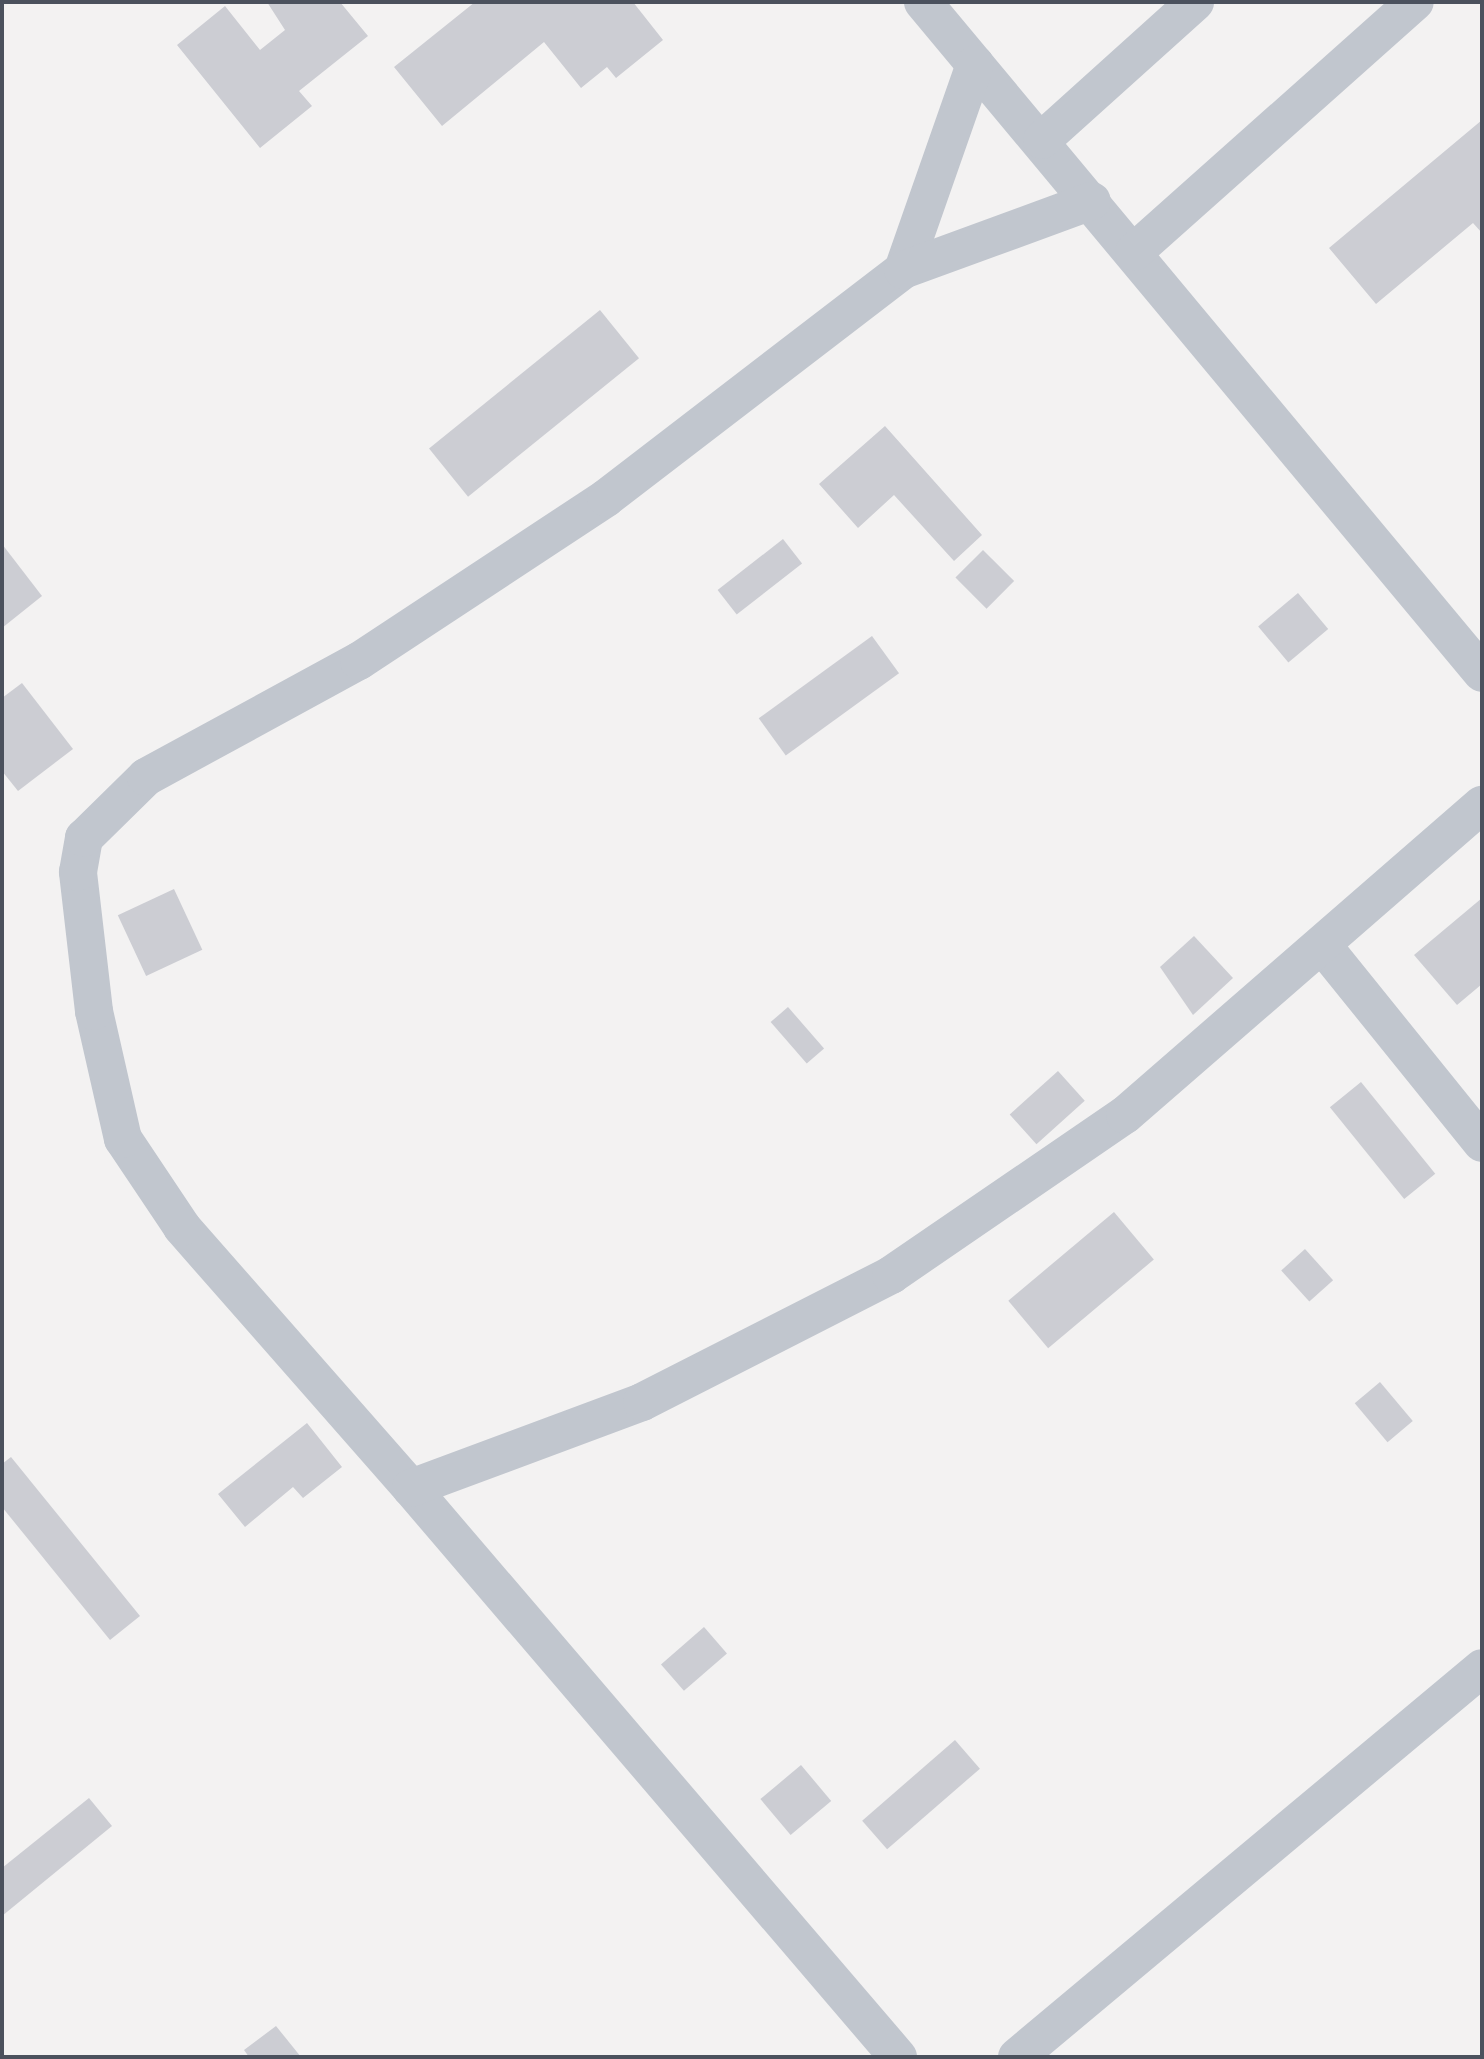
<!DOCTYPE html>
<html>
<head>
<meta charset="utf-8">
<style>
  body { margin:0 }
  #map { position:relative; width:1484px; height:2059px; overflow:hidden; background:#f3f2f2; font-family:"Source Sans 3",sans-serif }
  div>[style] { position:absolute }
  .building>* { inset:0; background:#cccdd3; transform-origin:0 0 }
  .minor>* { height:38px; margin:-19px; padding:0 19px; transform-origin:19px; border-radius:19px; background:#c1c6ce }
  span { translate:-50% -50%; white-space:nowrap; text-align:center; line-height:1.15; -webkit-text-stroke:5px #fff; paint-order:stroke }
  .frame { position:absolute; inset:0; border:4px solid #4b515d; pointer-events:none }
</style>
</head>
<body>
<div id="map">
  <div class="building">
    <div style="clip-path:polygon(340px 2px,368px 36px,299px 91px,312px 106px,260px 148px,177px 45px,225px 6px,260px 50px,285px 30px,267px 2px)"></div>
    <div style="clip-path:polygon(475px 2px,633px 2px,663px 40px,616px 78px,607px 67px,581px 88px,544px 42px,442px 126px,394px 67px)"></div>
    <div style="clip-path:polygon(1482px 120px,1482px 233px,1473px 223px,1376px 304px,1329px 248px)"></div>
    <div style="left:600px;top:310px;width:62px;height:220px;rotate:51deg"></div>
    <div style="clip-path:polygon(885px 426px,982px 535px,954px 561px,894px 495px,858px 528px,819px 484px)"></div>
    <div style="left:783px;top:539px;width:31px;height:83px;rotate:52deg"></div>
    <div style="clip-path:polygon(2px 544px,42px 596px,2px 628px)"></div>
    <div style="left:983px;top:550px;width:44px;height:39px;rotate:45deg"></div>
    <div style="left:1298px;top:593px;width:47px;height:52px;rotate:50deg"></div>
    <div style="left:872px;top:636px;width:46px;height:140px;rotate:54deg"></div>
    <div style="clip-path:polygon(22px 683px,73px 749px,18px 791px,2px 771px,2px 698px)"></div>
    <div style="left:174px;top:889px;width:67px;height:62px;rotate:65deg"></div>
    <div style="clip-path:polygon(1482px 898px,1482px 984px,1457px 1005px,1414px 955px)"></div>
    <div style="clip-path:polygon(1194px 936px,1233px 978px,1193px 1015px,1160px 967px)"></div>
    <div style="left:788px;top:1007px;width:55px;height:23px;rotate:49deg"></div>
    <div style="left:1058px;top:1071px;width:40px;height:65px;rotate:48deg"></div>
    <div style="left:1361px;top:1082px;width:118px;height:40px;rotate:51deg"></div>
    <div style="left:1114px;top:1212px;width:62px;height:138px;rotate:50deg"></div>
    <div style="left:1305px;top:1249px;width:42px;height:32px;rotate:48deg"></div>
    <div style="left:1380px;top:1382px;width:51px;height:33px;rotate:50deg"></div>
    <div style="clip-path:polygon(307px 1423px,342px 1467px,303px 1498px,293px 1487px,245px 1527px,218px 1494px)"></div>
    <div style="clip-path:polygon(11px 1457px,140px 1616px,110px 1640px,2px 1507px,2px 1464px)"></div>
    <div style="left:704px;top:1627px;width:35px;height:57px;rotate:49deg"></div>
    <div style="left:955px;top:1740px;width:38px;height:123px;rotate:49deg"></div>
    <div style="left:801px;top:1765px;width:47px;height:53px;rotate:50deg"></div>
    <div style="clip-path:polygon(89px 1798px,112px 1826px,2px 1916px,2px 1868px)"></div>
    <div style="clip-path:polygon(276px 2026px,301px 2057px,249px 2057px,244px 2050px)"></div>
  </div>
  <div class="minor">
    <div style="left:923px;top:2px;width:873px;rotate:50.2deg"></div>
    <div style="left:1042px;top:140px;width:206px;rotate:-42deg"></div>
    <div style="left:1134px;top:252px;width:376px;rotate:-41.7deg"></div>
    <div style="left:903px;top:270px;width:218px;rotate:-70.7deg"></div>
    <div style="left:1323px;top:946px;width:253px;rotate:51.1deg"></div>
    <div style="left:411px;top:1488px;width:347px;rotate:-131.3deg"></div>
    <div style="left:182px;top:1227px;width:106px;rotate:-123.8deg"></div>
    <div style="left:123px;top:1139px;width:131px;rotate:-102.8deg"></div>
    <div style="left:94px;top:1011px;width:140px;rotate:-96.6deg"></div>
    <div style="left:78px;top:872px;width:35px;rotate:-80deg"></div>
    <div style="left:84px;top:838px;width:87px;rotate:-44.5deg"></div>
    <div style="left:146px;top:777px;width:243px;rotate:-28.6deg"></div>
    <div style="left:359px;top:661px;width:296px;rotate:-33.4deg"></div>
    <div style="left:606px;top:498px;width:374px;rotate:-37.5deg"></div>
    <div style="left:903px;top:270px;width:201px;rotate:-20.1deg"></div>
    <div style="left:898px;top:2057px;width:749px;rotate:-130.56deg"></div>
    <div style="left:411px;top:1488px;width:246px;rotate:-20.4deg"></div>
    <div style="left:642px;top:1402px;width:280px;rotate:-27deg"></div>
    <div style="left:891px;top:1275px;width:283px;rotate:-34.4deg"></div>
    <div style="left:1125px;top:1115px;width:473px;rotate:-41deg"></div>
    <div style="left:1017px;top:2057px;width:606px;rotate:-39.91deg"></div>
  </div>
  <div class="frame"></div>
</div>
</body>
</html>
